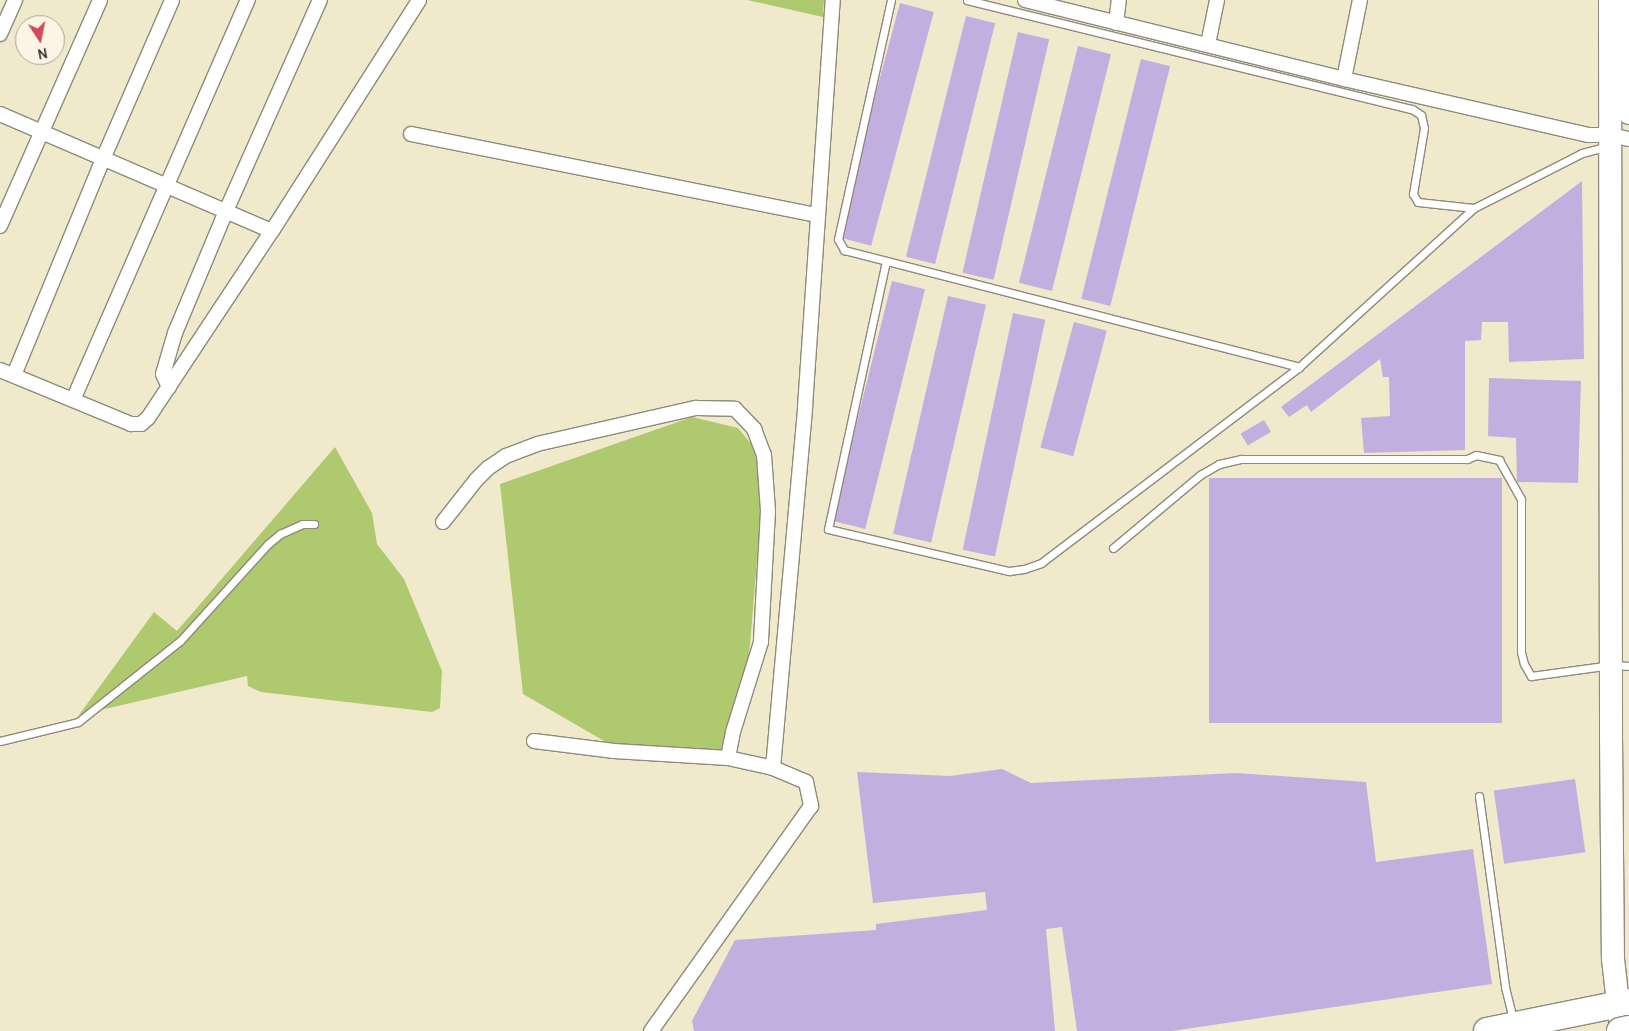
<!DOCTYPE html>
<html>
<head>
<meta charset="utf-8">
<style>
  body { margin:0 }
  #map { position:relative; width:1629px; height:1031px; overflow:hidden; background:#f0e9cc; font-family:Delius,sans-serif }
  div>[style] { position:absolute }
  .green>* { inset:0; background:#afc96f }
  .building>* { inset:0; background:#c2afe0; transform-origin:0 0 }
  .roads { filter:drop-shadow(1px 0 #8e8a7c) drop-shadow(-1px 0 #8e8a7c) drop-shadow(0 1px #8e8a7c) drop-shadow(0 -1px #8e8a7c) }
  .lane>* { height:7px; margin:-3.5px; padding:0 3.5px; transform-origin:3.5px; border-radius:3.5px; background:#fff }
  .street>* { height:14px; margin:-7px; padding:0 7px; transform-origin:7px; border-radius:7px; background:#fff }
  .primary>* { height:22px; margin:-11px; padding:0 11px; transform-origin:11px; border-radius:11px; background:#fff }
  .highway>* { height:26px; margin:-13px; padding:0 13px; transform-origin:13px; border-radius:13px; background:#fff }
  .bridges { filter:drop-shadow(1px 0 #8e8a7c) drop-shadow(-1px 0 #8e8a7c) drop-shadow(0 1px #8e8a7c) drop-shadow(0 -1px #8e8a7c) }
  .highway-bridge>* { height:26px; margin:-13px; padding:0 13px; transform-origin:13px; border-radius:13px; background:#fff }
  span { translate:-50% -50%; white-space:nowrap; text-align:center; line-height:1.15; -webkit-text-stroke:4px #fcf5e5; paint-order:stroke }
  .north { position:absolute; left:15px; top:15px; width:50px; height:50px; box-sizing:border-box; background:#fcf5e5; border:1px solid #a8a49b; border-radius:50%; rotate:169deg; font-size:14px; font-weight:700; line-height:20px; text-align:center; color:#2b2b2b }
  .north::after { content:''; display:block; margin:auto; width:18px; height:22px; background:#d1495b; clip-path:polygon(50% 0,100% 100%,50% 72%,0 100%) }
</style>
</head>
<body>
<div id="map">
  <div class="green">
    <div style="clip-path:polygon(747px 0,824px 0,823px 17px)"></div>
    <div style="clip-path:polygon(692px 417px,738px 428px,758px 452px,761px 512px,750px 645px,733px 757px,618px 749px,523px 694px,500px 484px)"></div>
    <div style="clip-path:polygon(335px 447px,372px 513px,377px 544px,404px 579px,442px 671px,440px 708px,432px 712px,261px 692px,248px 686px,247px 676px,79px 715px,154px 612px,177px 631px)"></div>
  </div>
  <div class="building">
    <div style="left:900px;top:3px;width:35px;height:242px;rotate:15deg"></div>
    <div style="left:966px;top:16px;width:30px;height:248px;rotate:14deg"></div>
    <div style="left:1018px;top:32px;width:32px;height:247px;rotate:13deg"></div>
    <div style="left:1078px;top:46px;width:34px;height:244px;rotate:14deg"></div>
    <div style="left:1141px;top:59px;width:30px;height:247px;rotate:14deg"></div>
    <div style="clip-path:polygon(1582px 181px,1584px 359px,1509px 362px,1508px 322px,1482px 322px,1481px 340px,1465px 341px,1465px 450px,1364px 453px,1361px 418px,1390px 416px,1389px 377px,1383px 377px,1380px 359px,1311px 412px,1307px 405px,1289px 417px,1281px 407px)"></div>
    <div style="left:892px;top:281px;width:34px;height:247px;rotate:14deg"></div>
    <div style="left:948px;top:296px;width:39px;height:244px;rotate:13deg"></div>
    <div style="left:1013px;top:313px;width:33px;height:242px;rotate:12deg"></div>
    <div style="left:1074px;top:322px;width:34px;height:130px;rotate:15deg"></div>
    <div style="clip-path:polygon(1489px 378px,1581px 381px,1578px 483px,1517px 482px,1516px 438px,1488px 436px)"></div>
    <div style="left:1264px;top:420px;width:14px;height:27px;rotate:60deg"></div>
    <div style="left:1502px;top:478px;width:245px;height:293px;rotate:90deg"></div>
    <div style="clip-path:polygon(1002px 769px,1031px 783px,1236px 773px,1366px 782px,1376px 862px,1473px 849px,1492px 984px,1172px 1031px,1077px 1031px,1062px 927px,1046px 929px,1055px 1031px,694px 1031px,692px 1021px,735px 940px,876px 930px,876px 924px,987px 910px,985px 892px,873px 903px,857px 772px,950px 776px)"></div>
    <div style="left:1575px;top:779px;width:74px;height:82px;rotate:82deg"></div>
  </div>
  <div class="roads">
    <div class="lane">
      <div style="left:891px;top:0;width:245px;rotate:102.5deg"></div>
      <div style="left:838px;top:239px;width:13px;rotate:61deg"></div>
      <div style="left:844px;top:250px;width:470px;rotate:14.4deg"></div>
      <div style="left:967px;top:0;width:458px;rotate:13.8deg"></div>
      <div style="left:1412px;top:109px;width:11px;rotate:34deg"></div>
      <div style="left:1421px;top:115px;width:13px;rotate:77deg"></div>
      <div style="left:1424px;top:128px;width:67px;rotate:99.5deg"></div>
      <div style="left:1413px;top:194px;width:9px;rotate:58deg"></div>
      <div style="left:1418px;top:202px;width:56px;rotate:6.1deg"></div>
      <div style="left:886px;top:261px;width:274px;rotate:102.2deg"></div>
      <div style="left:828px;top:529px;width:186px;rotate:13.1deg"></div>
      <div style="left:1009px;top:571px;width:15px;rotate:-8deg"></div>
      <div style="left:1024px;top:569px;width:18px;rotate:-19deg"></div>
      <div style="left:1041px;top:563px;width:324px;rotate:-37.2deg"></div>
      <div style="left:1299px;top:367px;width:236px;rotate:-42.3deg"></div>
      <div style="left:1474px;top:208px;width:121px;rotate:-27deg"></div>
      <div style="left:1582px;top:153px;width:27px;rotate:-15deg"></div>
      <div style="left:1113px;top:548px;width:114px;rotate:-40deg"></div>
      <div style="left:1200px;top:475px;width:22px;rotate:-30deg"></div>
      <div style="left:1219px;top:464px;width:23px;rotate:-13deg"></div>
      <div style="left:1241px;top:459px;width:226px"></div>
      <div style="left:1467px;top:459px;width:10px;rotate:-24deg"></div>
      <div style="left:1476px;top:455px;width:24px;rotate:12deg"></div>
      <div style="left:1499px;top:460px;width:45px;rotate:60.6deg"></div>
      <div style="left:1521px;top:499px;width:153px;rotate:90deg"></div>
      <div style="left:1521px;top:652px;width:12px;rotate:76deg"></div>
      <div style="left:1524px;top:664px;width:14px;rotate:60deg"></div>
      <div style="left:1531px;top:676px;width:81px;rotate:-7.8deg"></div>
      <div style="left:1611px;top:665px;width:18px;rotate:3deg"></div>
      <div style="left:0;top:741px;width:80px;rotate:-13.7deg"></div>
      <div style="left:78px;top:722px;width:130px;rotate:-38.5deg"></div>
      <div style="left:180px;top:641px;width:131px;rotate:-47.8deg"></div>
      <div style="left:268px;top:544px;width:16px;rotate:-40deg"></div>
      <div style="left:280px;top:534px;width:24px;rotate:-24deg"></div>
      <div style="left:302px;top:524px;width:12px"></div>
      <div style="left:1479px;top:796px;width:193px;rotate:82.2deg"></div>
      <div style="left:1505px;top:987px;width:34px;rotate:76deg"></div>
    </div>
    <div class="street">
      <div style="left:1025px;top:0;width:329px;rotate:13.9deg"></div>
      <div style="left:1344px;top:79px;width:250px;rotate:12.9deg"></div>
      <div style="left:1588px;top:135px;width:23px"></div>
      <div style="left:1611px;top:135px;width:18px;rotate:13deg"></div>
      <div style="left:1116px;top:23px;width:23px;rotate:-83deg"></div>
      <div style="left:0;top:34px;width:37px;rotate:-66deg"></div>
      <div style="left:1208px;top:44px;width:45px;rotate:-78.4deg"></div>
      <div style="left:1344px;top:79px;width:81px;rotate:-78.6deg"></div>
      <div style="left:0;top:114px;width:296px;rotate:23.3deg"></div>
      <div style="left:411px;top:134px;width:414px;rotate:11.3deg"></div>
      <div style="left:0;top:226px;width:247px;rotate:-66.1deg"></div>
      <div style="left:0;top:370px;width:142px;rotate:22.4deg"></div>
      <div style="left:131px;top:424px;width:10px"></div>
      <div style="left:141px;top:424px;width:9px;rotate:-41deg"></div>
      <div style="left:148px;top:418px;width:224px;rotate:-56.5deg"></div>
      <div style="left:272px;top:231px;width:274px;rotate:-57.5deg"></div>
      <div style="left:14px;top:375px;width:234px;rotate:-67.6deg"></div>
      <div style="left:103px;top:159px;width:173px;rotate:-66.5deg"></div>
      <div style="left:169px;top:387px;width:14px;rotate:-115deg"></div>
      <div style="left:163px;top:374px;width:43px;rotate:-73.7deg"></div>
      <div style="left:175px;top:333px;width:132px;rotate:-67.3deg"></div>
      <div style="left:226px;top:211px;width:231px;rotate:-66deg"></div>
      <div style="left:73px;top:400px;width:437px;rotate:-66.4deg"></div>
      <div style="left:443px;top:522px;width:53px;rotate:-51.8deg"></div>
      <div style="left:476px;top:480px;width:17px;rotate:-45deg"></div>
      <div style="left:488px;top:468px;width:22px;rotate:-34deg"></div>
      <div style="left:506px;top:456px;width:33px;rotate:-21deg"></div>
      <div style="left:537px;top:444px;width:163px;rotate:-12.8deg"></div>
      <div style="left:696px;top:408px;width:39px;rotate:1deg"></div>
      <div style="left:735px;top:409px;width:28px;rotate:46deg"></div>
      <div style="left:754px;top:429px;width:28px;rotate:69deg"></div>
      <div style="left:764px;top:455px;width:56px;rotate:85.9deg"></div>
      <div style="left:768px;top:511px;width:131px;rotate:93.1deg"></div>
      <div style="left:761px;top:642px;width:94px;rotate:107.3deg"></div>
      <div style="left:733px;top:732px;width:26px;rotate:101deg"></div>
      <div style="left:534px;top:741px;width:81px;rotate:7.1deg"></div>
      <div style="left:614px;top:751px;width:114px;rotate:3.5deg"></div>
      <div style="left:728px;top:758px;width:46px;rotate:12.5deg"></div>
      <div style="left:773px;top:768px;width:36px;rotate:23deg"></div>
      <div style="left:806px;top:782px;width:25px;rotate:78deg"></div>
      <div style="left:811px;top:806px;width:276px;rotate:125.4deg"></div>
      <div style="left:773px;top:768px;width:362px;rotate:-84.9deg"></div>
      <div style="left:805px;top:407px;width:408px;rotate:-86.1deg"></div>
    </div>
    <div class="primary">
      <div style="left:1610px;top:0;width:736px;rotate:89.92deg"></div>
      <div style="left:1611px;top:736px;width:223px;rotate:89.5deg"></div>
      <div style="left:1613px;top:959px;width:61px;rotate:83.5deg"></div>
      <div style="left:1628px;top:0;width:113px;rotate:89.5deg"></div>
    </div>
    <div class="highway">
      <div style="left:1487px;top:1031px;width:145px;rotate:-11.5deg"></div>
    </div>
  </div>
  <div class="bridges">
    <div class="highway-bridge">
      <div style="left:1620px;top:1031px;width:9px;rotate:-13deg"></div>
    </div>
  </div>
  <div class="north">N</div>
</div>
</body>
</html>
